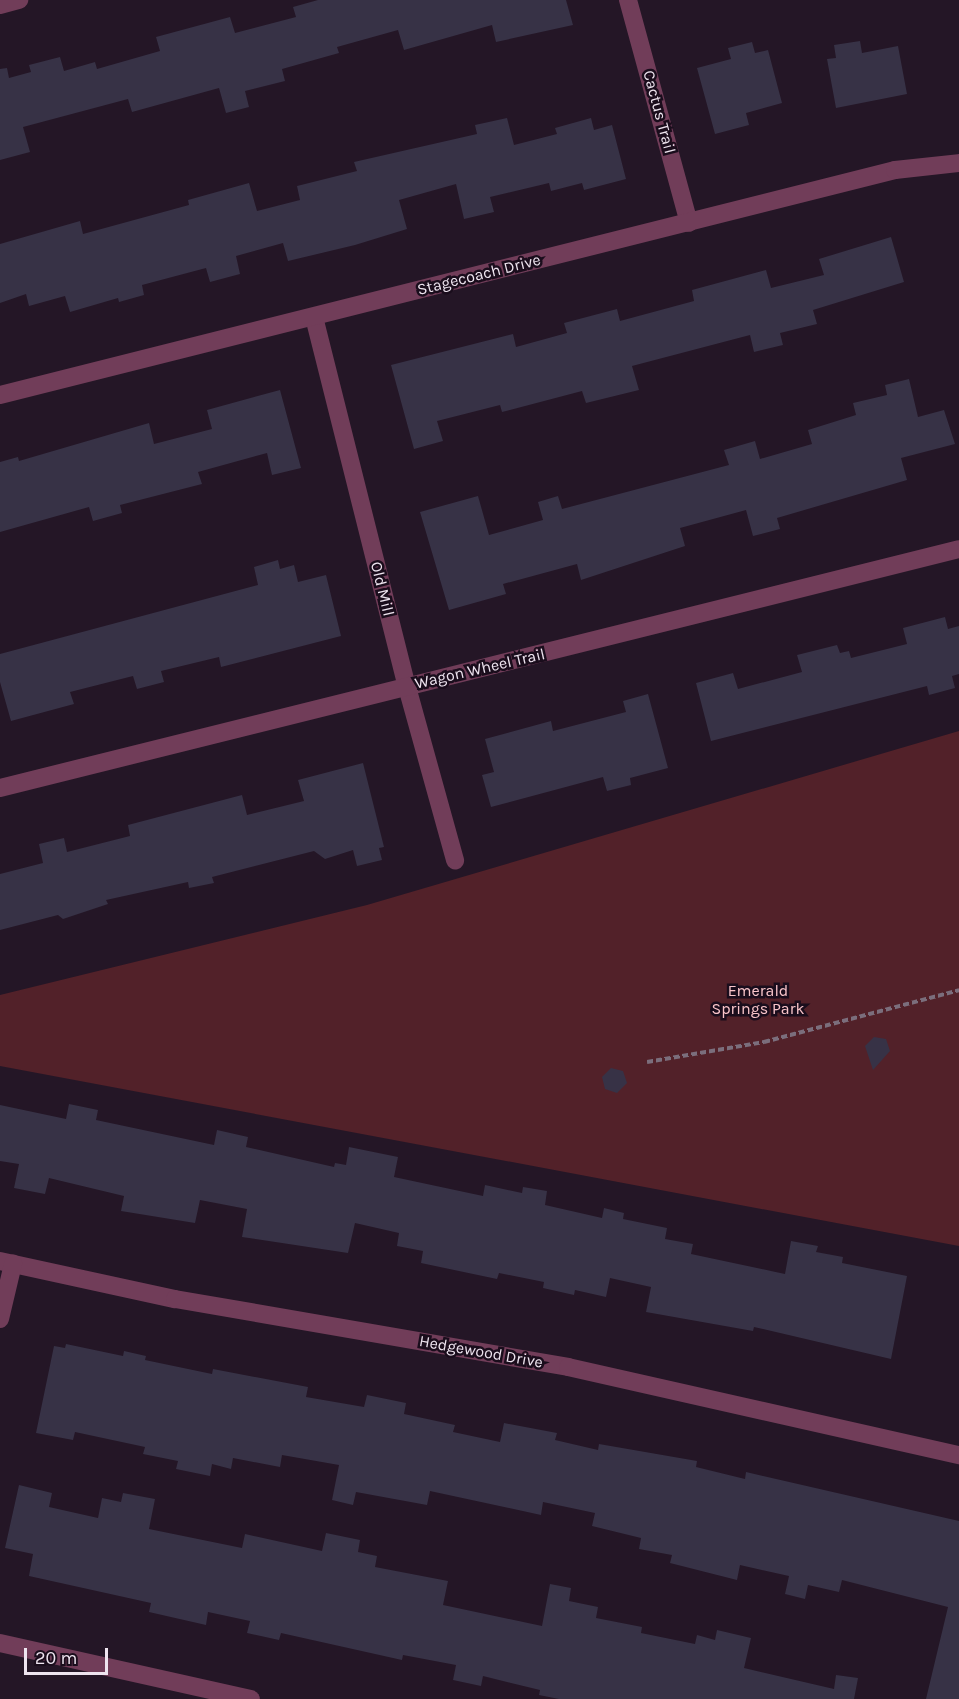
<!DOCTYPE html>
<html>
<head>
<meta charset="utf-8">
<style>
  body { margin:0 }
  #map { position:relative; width:959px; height:1699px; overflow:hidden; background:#241626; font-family:Karla,sans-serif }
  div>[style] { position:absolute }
  .green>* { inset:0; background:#522129 }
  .building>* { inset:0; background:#373246 }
  .path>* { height:4px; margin-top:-2px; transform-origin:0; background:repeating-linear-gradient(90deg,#7b6e7c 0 6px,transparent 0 9px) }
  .street>* { height:18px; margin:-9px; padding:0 9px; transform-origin:9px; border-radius:9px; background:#713d59 }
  span { translate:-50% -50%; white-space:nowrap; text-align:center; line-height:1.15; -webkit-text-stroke:5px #1a0d1c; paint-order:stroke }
  .street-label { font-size:16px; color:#eee4ef }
  .park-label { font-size:16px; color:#fac5ca }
  .scale { position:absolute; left:24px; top:1648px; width:84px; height:27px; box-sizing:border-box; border:3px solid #eee4ef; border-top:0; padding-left:8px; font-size:18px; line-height:21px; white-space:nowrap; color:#eee4ef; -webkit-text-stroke:4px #1a0d1c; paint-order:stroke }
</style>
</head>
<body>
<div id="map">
  <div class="green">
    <div style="clip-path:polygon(959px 731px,959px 1246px,0 1066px,0 995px,367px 905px)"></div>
  </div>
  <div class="building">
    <div style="clip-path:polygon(318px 0,566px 0,573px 25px,496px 42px,492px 25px,404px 50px,398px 30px,337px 47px,339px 53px,282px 69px,285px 81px,245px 91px,249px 107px,226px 113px,219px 88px,132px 112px,128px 99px,23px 127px,30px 152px,0 160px,0 69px,7px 68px,9px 78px,31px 72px,29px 65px,60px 57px,64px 71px,95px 62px,97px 69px,160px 51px,156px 37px,230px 17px,235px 33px,296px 17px,293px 7px)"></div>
    <div style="clip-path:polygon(860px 41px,862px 53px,898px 46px,907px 94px,836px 108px,827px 59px,836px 58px,834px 45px)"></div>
    <div style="clip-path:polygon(752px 42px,755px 53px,768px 50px,782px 103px,746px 113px,749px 125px,715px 134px,697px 68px,731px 59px,728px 48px)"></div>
    <div style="clip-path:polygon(507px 118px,514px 145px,557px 134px,555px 128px,591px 118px,594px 130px,612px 125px,626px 179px,584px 190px,582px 183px,551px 191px,549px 183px,490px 197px,494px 212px,464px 219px,456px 184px,399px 200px,407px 229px,355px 245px,288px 261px,283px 243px,236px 256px,240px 274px,210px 282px,206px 268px,142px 285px,144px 295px,119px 302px,118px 298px,70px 312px,65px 296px,29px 306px,26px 294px,0 303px,0 244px,80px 221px,83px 234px,189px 205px,188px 200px,249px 183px,257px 211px,300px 200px,297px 186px,357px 171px,354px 162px,477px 134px,475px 125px)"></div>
    <div style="clip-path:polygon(891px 237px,904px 282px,813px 310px,817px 324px,780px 333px,783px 345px,754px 352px,750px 335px,632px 366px,639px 390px,586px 403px,582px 391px,502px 412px,500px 405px,437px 421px,443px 441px,414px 449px,391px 365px,513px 334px,516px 347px,567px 333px,564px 323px,617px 309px,620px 321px,694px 301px,692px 290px,766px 270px,771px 288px,824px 275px,819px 259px)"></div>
    <div style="clip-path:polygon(909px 379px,918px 417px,944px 410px,955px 444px,901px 458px,907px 480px,777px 518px,780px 529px,753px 536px,746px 510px,680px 528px,685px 546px,581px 580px,577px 564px,503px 584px,506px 594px,449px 610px,420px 512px,478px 496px,489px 535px,543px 520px,538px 502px,558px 496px,562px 509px,729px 465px,724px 450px,755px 441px,760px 459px,812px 444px,808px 430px,856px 415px,853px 403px,887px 395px,885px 385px)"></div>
    <div style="clip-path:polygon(280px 390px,301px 468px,272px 475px,267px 453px,198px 472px,202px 484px,120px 505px,122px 513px,93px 521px,89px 507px,0 532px,0 462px,18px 457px,19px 461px,149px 423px,154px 444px,212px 429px,207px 410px)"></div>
    <div style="clip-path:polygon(278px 560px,280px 569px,294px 565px,298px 582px,326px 575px,341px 636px,221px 667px,219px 657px,161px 671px,164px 682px,137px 689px,133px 676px,70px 692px,74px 704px,11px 721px,0 682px,0 654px,258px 585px,254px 567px)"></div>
    <div style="clip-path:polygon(945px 617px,948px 629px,959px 626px,959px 674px,952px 676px,955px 688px,929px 695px,927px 686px,711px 741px,696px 683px,733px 673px,738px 689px,802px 672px,797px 655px,837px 645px,840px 653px,849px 651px,851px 658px,907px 644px,903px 628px)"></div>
    <div style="clip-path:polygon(648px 694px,668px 768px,630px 778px,631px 785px,607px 791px,603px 777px,491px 807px,482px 775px,494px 772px,485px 739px,551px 721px,553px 731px,626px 712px,623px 701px)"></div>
    <div style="clip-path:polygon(363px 763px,384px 847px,379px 848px,382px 860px,357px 866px,353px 850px,325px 859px,314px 851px,212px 877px,214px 883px,189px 888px,188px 882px,106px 900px,108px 904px,63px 919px,58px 915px,0 930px,0 874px,43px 863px,39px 844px,64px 838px,67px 852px,130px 836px,128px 825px,242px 795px,247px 815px,304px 801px,298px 780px)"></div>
    <div style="clip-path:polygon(874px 1037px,886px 1039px,890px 1051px,873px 1070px,865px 1046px)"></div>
    <div style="clip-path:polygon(611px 1068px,623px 1071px,627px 1083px,617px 1093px,605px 1089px,602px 1077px)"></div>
    <div style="clip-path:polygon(69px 1104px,98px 1110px,96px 1120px,214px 1145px,217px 1130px,248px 1137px,246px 1147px,334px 1167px,335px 1163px,346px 1165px,349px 1147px,398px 1157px,394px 1177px,483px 1196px,485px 1185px,522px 1193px,523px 1187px,547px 1191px,545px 1205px,602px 1218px,604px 1208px,624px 1213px,623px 1219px,667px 1228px,665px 1239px,693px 1244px,691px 1254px,785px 1274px,791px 1241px,818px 1246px,816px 1252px,843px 1257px,842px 1263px,907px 1276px,891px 1359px,754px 1327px,753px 1331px,646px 1312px,651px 1287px,610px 1278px,606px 1297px,575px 1290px,574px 1295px,543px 1288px,544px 1282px,499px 1273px,497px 1279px,421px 1263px,423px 1251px,397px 1246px,399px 1233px,355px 1223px,348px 1253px,242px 1237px,247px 1209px,200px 1200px,195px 1223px,121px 1211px,124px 1196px,49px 1178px,45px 1194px,14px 1188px,19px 1164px,0 1161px,0 1105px,66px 1119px)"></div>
    <div style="clip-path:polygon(66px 1344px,123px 1356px,124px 1351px,146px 1356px,145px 1360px,212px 1374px,213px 1369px,308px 1387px,306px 1397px,364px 1407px,367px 1395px,406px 1403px,404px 1414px,455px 1425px,453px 1432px,500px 1442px,504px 1423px,557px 1433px,555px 1440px,598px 1450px,599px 1444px,697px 1461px,696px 1467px,745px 1479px,746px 1472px,959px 1521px,959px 1699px,926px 1699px,948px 1607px,842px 1580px,839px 1592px,808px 1585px,805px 1599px,785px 1594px,789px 1576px,740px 1565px,737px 1580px,670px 1563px,672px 1555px,639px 1549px,641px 1538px,592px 1526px,595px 1513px,543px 1502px,541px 1515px,430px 1491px,427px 1505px,356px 1492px,353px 1505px,332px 1500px,339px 1465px,282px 1455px,280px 1467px,233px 1458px,231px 1469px,212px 1464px,210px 1476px,176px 1469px,178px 1461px,143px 1454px,145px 1447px,75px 1432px,73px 1440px,36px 1433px,54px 1346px,65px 1348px)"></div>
    <div style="clip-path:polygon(19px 1485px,52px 1493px,49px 1507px,98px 1518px,102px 1498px,121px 1502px,123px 1493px,155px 1499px,149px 1529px,242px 1548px,245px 1534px,322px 1551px,326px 1533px,360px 1540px,358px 1552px,377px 1556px,375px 1567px,448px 1581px,443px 1605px,542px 1626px,550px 1584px,571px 1588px,569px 1601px,598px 1607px,596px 1618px,642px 1627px,641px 1633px,695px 1644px,697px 1635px,715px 1640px,717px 1630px,751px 1638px,744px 1668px,834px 1689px,836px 1675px,858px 1678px,854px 1699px,559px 1699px,539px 1695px,540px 1690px,483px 1676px,481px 1686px,453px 1680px,456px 1665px,403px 1655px,402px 1660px,281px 1633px,279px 1640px,247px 1633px,250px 1621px,208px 1612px,206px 1625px,149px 1612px,151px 1603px,29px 1576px,33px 1554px,5px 1548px)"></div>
  </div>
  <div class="path">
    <div style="left:647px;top:1062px;width:119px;rotate:-9.7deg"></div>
    <div style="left:764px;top:1042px;width:202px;rotate:-14.9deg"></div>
  </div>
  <div class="street">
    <div style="left:628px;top:0;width:231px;rotate:74.7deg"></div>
    <div style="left:0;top:5px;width:20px;rotate:-15deg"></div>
    <div style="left:314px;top:317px;width:382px;rotate:75.9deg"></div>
    <div style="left:407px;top:687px;width:180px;rotate:74.5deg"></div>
    <div style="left:0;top:395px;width:923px;rotate:-14.11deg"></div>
    <div style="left:895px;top:170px;width:64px;rotate:-6.2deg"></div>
    <div style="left:0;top:788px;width:988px;rotate:-13.99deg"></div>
    <div style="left:0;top:1261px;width:179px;rotate:12.3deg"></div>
    <div style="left:175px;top:1299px;width:399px;rotate:9.8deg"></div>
    <div style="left:568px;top:1367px;width:401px;rotate:12.7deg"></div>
    <div style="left:0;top:1319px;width:57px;rotate:-76.7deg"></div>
    <div style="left:0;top:1643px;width:257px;rotate:12.6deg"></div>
  </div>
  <div class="street-label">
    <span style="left:659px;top:112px;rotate:75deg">Cactus Trail</span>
    <span style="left:479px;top:275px;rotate:-14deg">Stagecoach Drive</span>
    <span style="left:382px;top:589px;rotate:76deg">Old Mill</span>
    <span style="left:480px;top:669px;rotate:-13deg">Wagon Wheel Trail</span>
    <span style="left:481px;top:1352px;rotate:10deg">Hedgewood Drive</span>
  </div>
  <div class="park-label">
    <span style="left:758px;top:1000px">Emerald<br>Springs Park</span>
  </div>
  <div class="scale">20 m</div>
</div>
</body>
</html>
